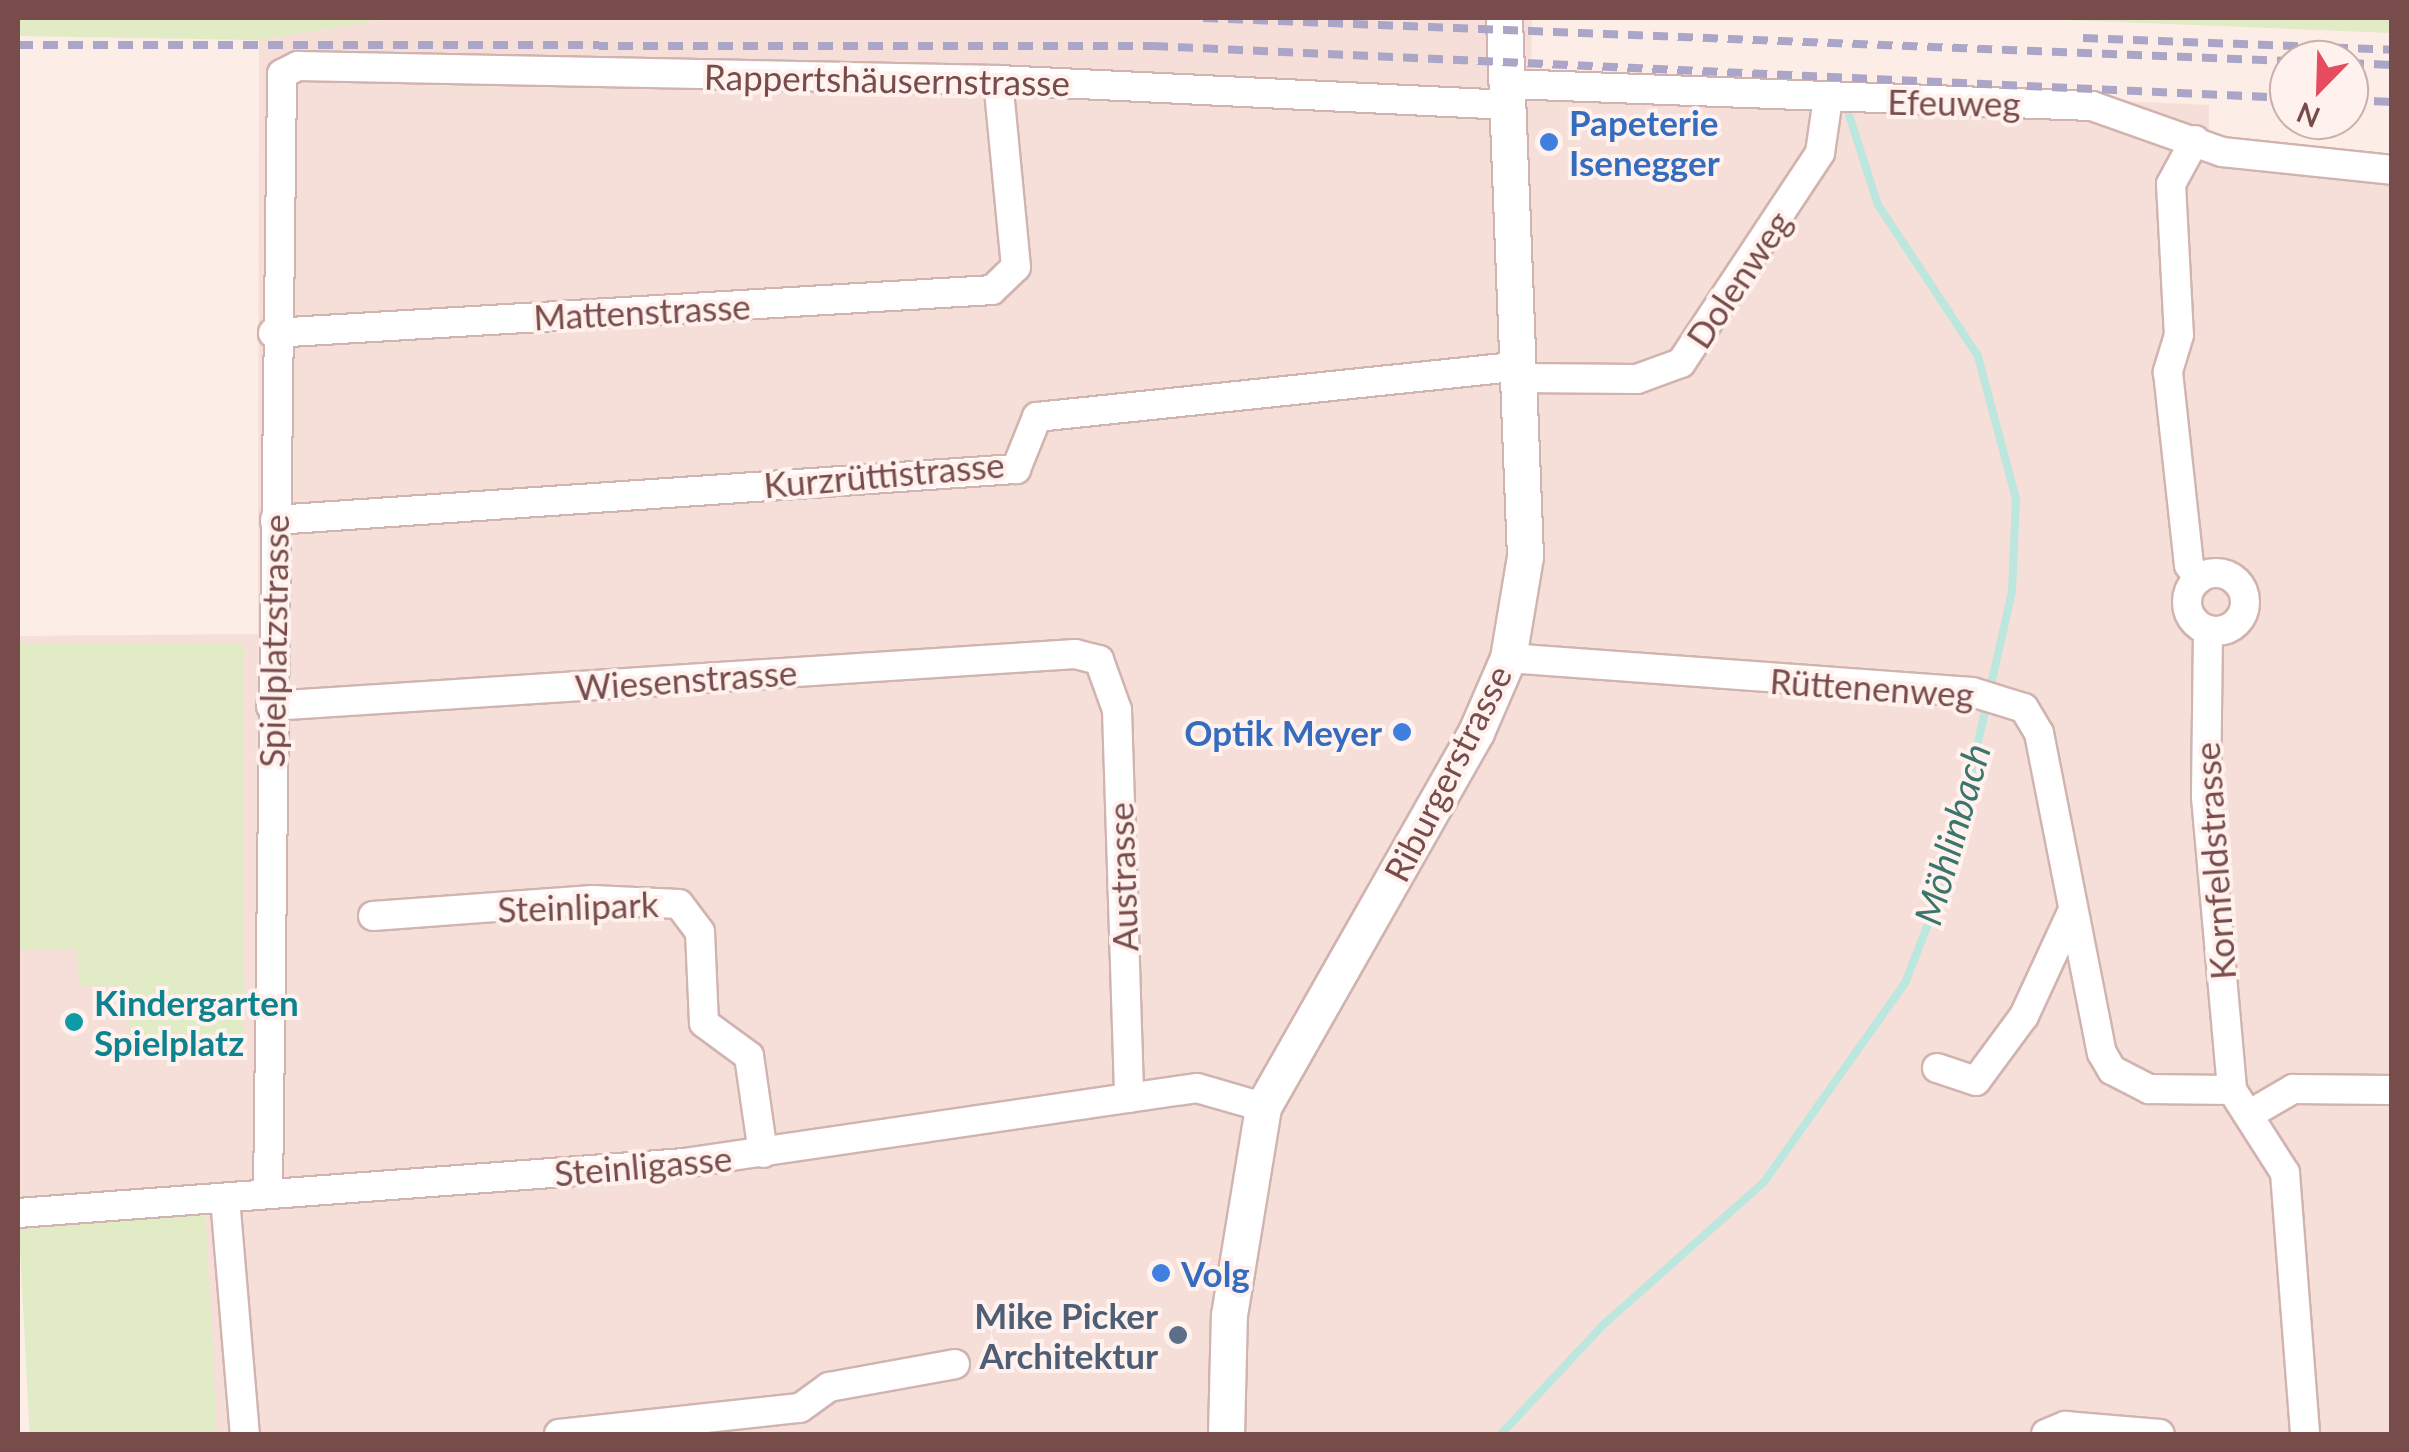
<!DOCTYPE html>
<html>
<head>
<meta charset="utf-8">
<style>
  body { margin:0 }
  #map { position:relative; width:2409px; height:1452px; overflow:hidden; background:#fdede7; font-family:Lato,sans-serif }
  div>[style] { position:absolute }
  .residential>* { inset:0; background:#f6dfd8 }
  .green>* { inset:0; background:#e1ebc5; transform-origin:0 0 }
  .stream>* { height:8px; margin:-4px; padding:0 4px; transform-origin:4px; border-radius:4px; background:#bbe7de }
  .roads { filter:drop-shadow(2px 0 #d1b3af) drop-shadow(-2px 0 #d1b3af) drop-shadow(0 2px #d1b3af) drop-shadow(0 -2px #d1b3af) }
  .minor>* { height:28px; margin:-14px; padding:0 14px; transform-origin:14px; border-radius:14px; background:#fff }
  .minor>.ring { margin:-14px; padding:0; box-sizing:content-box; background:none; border:28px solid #fff; border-radius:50% }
  .tertiary>* { height:35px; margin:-17.5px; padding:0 17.5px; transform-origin:17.5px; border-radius:17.5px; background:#fff }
  .rail>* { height:8px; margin-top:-4px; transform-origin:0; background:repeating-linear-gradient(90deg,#aba5c7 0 15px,transparent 0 25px) }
  .dots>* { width:28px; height:28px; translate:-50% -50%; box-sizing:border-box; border:5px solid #fff2ee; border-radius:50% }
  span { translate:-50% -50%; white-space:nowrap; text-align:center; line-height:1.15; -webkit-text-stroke:8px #fff2ee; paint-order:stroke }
  .street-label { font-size:35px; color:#774c4b }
  .shop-label { font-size:35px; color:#366cbe; font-weight:700 }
  .left { translate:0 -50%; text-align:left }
  .right { translate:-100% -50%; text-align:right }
  .culture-label { font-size:35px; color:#0d838f; font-weight:700 }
  .service-label { font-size:35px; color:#4e5e75; font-weight:700 }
  .water-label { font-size:38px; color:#3b756b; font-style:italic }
  .frame { position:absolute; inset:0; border:20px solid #774c4b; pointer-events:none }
  .north { position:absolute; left:2269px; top:40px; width:100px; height:100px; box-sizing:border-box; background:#fff2ee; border:2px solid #c9b0ad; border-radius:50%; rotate:203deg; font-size:28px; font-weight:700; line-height:40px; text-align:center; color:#774c4b }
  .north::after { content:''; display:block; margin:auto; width:35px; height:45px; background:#e74c5e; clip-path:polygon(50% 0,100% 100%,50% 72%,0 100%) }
</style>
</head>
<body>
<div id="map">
  <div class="residential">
    <div style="clip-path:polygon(393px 18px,1532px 18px,1531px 74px,2209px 105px,2209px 139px,2391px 162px,2391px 1434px,216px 1434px,204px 1186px,18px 1200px,18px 636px,258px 634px,259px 40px)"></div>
  </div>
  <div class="green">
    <div style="clip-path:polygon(18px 18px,393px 18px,259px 40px,18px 36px)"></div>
    <div style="clip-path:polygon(2000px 18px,2391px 18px,2392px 33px,2093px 21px)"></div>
    <div style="clip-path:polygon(244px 643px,244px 1052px,130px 1055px,127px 985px,79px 986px,77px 950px,18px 950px,18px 644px)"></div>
    <div style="left:204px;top:1186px;width:248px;height:187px;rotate:87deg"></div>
  </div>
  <div class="stream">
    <div style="left:1501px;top:1434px;width:149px;rotate:-46.9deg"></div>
    <div style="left:1603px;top:1325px;width:215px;rotate:-41.6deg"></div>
    <div style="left:1764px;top:1182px;width:244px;rotate:-54.7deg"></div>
    <div style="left:1905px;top:983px;width:120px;rotate:-68.6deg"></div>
    <div style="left:1949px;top:871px;width:287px;rotate:-77.3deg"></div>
    <div style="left:2012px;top:591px;width:92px;rotate:-87.5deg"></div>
    <div style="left:2016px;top:499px;width:148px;rotate:-104.9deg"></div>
    <div style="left:1978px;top:356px;width:181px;rotate:-123.5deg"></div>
    <div style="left:1878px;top:205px;width:95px;rotate:-107.9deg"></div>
  </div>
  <div class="roads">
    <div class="minor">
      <div style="left:1508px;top:84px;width:584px;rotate:2.16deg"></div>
      <div style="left:2092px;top:106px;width:138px;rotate:19.5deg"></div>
      <div style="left:2222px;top:152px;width:171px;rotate:6deg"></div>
      <div style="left:2195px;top:140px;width:50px;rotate:118.6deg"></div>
      <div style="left:2171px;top:184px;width:151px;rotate:87deg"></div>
      <div style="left:2179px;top:335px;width:39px;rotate:107deg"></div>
      <div style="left:2168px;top:372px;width:194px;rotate:83.8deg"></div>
      <div style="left:2189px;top:565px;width:17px;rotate:54deg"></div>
      <div style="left:273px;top:333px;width:720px;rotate:-3.42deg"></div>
      <div style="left:992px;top:290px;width:33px;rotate:-44deg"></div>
      <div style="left:1016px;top:267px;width:188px;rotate:-95.5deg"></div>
      <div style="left:1520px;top:378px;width:117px;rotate:0.5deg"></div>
      <div style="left:1637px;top:379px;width:47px;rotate:-20deg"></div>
      <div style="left:1681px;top:363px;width:252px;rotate:-56.5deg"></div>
      <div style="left:1820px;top:153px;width:56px;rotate:-81.7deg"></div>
      <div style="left:275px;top:520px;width:743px;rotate:-3.94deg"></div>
      <div style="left:1016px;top:469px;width:56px;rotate:-68deg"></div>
      <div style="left:1037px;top:417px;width:486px;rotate:-6deg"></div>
      <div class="ring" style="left:2187px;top:573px;width:30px;height:30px"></div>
      <div style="left:2208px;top:631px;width:166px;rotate:90.7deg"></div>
      <div style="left:2206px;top:797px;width:294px;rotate:84.9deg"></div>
      <div style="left:1508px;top:658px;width:465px;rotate:4.2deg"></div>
      <div style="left:1972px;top:692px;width:54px;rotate:17.1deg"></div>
      <div style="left:2024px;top:708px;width:29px;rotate:59deg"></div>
      <div style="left:2039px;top:733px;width:326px;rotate:78.9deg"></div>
      <div style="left:2102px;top:1053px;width:20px;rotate:60deg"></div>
      <div style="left:2112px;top:1070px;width:42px;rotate:27.2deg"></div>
      <div style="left:2149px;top:1089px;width:83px;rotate:0.7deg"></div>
      <div style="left:2232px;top:1090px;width:98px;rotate:57.4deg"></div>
      <div style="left:2285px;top:1173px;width:262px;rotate:85.6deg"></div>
      <div style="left:271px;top:706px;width:806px;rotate:-3.7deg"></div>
      <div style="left:1075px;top:654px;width:25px;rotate:14deg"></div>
      <div style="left:1099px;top:660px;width:53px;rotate:70.2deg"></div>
      <div style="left:1117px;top:710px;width:388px;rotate:88.2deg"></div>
      <div style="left:373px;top:916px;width:220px;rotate:-4.2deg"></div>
      <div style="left:592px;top:900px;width:87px;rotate:2.6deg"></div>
      <div style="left:679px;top:904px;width:35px;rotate:53deg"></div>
      <div style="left:700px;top:932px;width:91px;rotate:87.5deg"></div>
      <div style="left:704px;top:1023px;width:56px;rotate:36.3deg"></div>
      <div style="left:749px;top:1056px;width:98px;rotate:81.8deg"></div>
      <div style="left:1937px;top:1068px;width:41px;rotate:18.4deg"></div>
      <div style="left:1976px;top:1081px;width:81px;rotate:-53.6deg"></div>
      <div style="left:2024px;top:1016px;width:115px;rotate:-65.2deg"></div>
      <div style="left:2250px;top:1114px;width:50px;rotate:-30.2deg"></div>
      <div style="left:2293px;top:1089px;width:99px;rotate:0.6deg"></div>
      <div style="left:268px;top:1194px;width:1120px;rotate:-89.28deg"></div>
      <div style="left:282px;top:74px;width:18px;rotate:-27deg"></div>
      <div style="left:298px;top:66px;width:700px;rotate:1.15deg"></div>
      <div style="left:998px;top:80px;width:512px;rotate:2.8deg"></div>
      <div style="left:225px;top:1198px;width:237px;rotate:85.2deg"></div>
      <div style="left:18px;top:1213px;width:668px;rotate:-4.29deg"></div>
      <div style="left:684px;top:1163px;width:518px;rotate:-8.32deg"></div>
      <div style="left:1197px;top:1088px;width:69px;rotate:16.1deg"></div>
      <div style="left:559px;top:1434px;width:242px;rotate:-6.2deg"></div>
      <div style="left:800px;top:1408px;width:36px;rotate:-36deg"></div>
      <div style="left:829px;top:1387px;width:128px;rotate:-10.3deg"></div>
      <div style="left:2046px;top:1434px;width:21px;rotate:-23deg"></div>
      <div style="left:2065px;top:1426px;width:95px;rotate:4.8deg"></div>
    </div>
    <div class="tertiary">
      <div style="left:1226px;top:1434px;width:119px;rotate:-88.6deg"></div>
      <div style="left:1229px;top:1315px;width:211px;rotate:-80.7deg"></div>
      <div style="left:1263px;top:1107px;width:431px;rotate:-60.4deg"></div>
      <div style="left:1476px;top:732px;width:81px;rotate:-66.6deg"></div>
      <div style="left:1508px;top:658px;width:103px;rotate:-80.5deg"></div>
      <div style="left:1525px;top:556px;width:538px;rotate:-92.24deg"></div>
    </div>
  </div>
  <div class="rail">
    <div style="left:1203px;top:18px;width:1087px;rotate:2.27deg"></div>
    <div style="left:2083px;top:38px;width:309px;rotate:2.2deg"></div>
    <div style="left:18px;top:45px;width:1135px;rotate:0.05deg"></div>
    <div style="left:1153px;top:46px;width:1137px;rotate:2.62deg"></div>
    <div style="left:2349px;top:63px;width:43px;rotate:2.7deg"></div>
    <div style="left:2349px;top:100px;width:43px;rotate:2.7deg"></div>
  </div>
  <div class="dots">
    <div style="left:1549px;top:142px;background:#3f7fe0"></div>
    <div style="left:1402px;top:732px;background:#3f7fe0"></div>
    <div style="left:74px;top:1022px;background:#0f9aa8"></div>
    <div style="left:1161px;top:1273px;background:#3f7fe0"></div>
    <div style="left:1178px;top:1335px;background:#5c6f8a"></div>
  </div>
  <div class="street-label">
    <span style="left:887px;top:79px;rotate:1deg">Rappertshäusernstrasse</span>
    <span style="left:1954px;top:102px;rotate:1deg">Efeuweg</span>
    <span style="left:1738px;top:279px;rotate:-56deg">Dolenweg</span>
    <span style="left:642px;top:311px;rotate:-3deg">Mattenstrasse</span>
    <span style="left:884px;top:474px;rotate:-5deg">Kurzrüttistrasse</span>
    <span style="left:273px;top:641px;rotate:-89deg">Spielplatzstrasse</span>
    <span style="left:686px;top:679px;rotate:-4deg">Wiesenstrasse</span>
    <span style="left:1872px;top:687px;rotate:4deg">Rüttenenweg</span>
    <span style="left:1447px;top:773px;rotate:-63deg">Riburgerstrasse</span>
    <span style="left:2214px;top:861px;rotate:-94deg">Kornfeldstrasse</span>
    <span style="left:1122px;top:877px;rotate:-92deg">Austrasse</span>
    <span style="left:578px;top:906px;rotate:-2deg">Steinlipark</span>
    <span style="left:643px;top:1165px;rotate:-5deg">Steinligasse</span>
  </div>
  <div class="shop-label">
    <span class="left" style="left:1569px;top:142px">Papeterie<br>Isenegger</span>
    <span class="right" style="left:1382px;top:732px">Optik Meyer</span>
    <span class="left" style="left:1181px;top:1273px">Volg</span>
  </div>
  <div class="culture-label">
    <span class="left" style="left:94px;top:1022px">Kindergarten<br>Spielplatz</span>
  </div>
  <div class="service-label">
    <span class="right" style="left:1158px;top:1335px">Mike Picker<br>Architektur</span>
  </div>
  <div class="water-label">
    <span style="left:1952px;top:834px;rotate:-74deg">Möhlinbach</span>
  </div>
  <div class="frame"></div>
  <div class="north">N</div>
</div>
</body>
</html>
